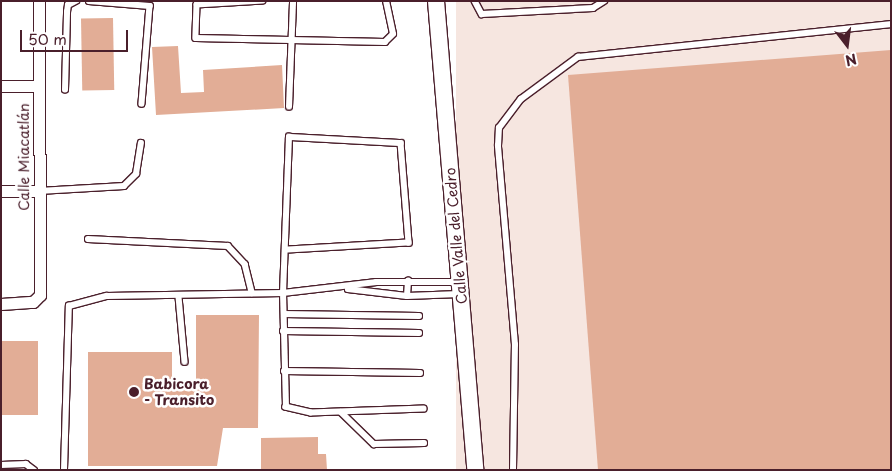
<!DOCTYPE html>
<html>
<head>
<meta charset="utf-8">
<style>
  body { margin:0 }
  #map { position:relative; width:892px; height:471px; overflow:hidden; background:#fff; font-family:"Playpen Sans",sans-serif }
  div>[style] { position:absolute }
  .built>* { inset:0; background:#f6e6e0; transform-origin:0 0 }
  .building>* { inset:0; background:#e2ad96; transform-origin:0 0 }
  .roads { filter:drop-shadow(1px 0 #4a1f2b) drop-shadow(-1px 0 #4a1f2b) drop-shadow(0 1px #4a1f2b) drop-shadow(0 -1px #4a1f2b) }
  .lane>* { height:5.5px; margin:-2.75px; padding:0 2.75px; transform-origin:2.75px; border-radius:2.75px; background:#fff }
  .street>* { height:11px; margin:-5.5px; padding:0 5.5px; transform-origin:5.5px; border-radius:5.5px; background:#fff }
  .secondary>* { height:16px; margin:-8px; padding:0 8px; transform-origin:8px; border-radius:8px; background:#fff }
  .dots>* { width:14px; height:14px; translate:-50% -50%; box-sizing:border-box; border:2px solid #fff; border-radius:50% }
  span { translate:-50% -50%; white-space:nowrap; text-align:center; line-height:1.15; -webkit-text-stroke:5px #fff; paint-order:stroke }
  .street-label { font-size:14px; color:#4a1f2b }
  .poi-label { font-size:14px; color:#4a1f2b; font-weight:700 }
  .left { translate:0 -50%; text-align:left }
  .frame { position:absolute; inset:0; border:2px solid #4a1f2b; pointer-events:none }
  .north { position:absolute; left:822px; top:20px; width:50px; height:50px; -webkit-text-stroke:4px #fff; paint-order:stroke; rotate:165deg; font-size:14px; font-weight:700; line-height:20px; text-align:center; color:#4a1f2b }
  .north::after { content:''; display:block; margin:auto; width:18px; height:22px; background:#4a1f2b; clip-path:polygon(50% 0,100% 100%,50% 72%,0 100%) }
  .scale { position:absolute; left:20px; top:30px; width:108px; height:22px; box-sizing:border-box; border:2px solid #4a1f2b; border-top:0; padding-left:6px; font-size:15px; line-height:18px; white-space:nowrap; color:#4a1f2b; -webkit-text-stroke:4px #fff; paint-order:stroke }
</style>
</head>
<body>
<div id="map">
  <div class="built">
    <div style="left:456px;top:1px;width:435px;height:471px"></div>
  </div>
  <div class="building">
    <div style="left:113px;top:18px;width:72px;height:32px;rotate:89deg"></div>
    <div style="clip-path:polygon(178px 46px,181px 93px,204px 92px,203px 70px,282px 65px,284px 108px,156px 115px,152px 47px)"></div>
    <div style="clip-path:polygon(891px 50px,891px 470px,598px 470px,568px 75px)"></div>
    <div style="clip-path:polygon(196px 315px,259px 315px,258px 428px,223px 428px,217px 466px,88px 466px,88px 352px,172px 352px,172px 385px,196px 385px)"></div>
    <div style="left:1px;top:341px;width:37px;height:74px"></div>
    <div style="clip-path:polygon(318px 437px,318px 454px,326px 454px,327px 470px,261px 470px,261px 438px)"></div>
  </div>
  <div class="roads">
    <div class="lane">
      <div style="left:89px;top:1px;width:61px;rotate:4.7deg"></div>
      <div style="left:150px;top:6px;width:98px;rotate:94.7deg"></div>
      <div style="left:263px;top:1px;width:66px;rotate:176.5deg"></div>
      <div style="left:197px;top:5px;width:33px;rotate:92deg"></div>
      <div style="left:196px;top:38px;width:189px;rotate:1.2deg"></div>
      <div style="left:385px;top:42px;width:11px;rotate:-45deg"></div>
      <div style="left:393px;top:34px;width:34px;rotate:-102deg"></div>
      <div style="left:475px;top:1px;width:15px;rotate:62deg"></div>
      <div style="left:482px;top:14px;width:111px;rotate:-3.1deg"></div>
      <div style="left:593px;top:8px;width:13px;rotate:-32deg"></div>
      <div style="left:65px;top:90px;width:78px;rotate:-88.5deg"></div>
      <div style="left:67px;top:12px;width:7px;rotate:-82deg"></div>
      <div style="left:68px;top:5px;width:9px;rotate:-27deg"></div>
      <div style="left:289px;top:107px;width:106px;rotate:-87.8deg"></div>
      <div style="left:39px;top:191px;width:85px;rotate:-3.4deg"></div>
      <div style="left:124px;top:186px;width:17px;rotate:-45deg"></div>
      <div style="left:136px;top:174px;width:31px;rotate:-81deg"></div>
      <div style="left:88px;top:239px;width:140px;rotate:2.9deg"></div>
      <div style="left:228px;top:246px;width:25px;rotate:47deg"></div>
      <div style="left:245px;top:264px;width:30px;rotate:76deg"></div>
      <div style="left:348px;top:289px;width:59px;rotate:6.8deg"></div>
      <div style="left:407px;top:296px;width:52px;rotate:-2.2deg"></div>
      <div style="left:407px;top:296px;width:15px;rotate:-86deg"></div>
      <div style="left:179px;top:297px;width:65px;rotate:84.7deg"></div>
      <div style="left:284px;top:314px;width:135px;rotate:0.8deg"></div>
      <div style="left:283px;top:331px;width:136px;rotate:0.8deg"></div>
      <div style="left:284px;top:371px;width:136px;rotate:0.8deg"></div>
      <div style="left:424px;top:409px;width:113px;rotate:178deg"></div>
      <div style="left:311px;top:413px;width:26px;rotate:-167deg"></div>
      <div style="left:286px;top:407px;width:114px;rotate:-91.5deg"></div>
      <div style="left:283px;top:293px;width:94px;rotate:-6.7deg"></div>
      <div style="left:376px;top:282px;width:81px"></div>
      <div style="left:341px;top:412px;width:46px;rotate:44.1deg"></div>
      <div style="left:374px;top:444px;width:50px;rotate:-1.1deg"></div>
      <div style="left:1px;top:465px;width:25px;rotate:-2deg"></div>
      <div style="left:26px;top:464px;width:10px;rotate:37deg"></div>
      <div style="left:64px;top:470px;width:164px;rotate:-88.3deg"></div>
      <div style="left:69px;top:306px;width:39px;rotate:-15deg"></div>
      <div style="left:107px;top:296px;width:176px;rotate:-1deg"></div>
      <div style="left:283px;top:293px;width:156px;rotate:-87.8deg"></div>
      <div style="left:289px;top:137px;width:112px;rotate:3.1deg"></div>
      <div style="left:401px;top:143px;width:100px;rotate:85.4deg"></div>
      <div style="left:409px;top:243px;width:122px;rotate:176.7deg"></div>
      <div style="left:513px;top:470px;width:125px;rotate:-89.1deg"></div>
      <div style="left:515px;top:345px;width:200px;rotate:-94.9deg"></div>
      <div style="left:498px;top:146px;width:18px;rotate:-87deg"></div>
      <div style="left:499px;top:128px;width:36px;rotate:-53deg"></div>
      <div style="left:521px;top:99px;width:71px;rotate:-36.4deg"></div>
      <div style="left:578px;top:57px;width:315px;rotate:-6deg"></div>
    </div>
    <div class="street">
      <div style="left:1px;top:86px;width:38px"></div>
      <div style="left:1px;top:191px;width:38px"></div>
      <div style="left:1px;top:304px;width:32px;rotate:-4deg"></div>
      <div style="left:33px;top:302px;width:10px;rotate:-45deg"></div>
      <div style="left:40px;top:295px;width:294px;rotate:-90.2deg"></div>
    </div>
    <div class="secondary">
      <div style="left:436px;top:1px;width:471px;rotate:85.2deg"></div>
    </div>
  </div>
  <div class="dots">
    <div style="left:134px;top:392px;background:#4a1f2b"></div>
  </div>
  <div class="street-label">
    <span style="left:24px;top:157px;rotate:-90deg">Calle Miacatlán</span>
    <span style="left:456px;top:236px;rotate:-95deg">Calle Valle del Cedro</span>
  </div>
  <div class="poi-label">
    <span class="left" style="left:144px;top:392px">Babicora<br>- Transito</span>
  </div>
  <div class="frame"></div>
  <div class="north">N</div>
  <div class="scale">50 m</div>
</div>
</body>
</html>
